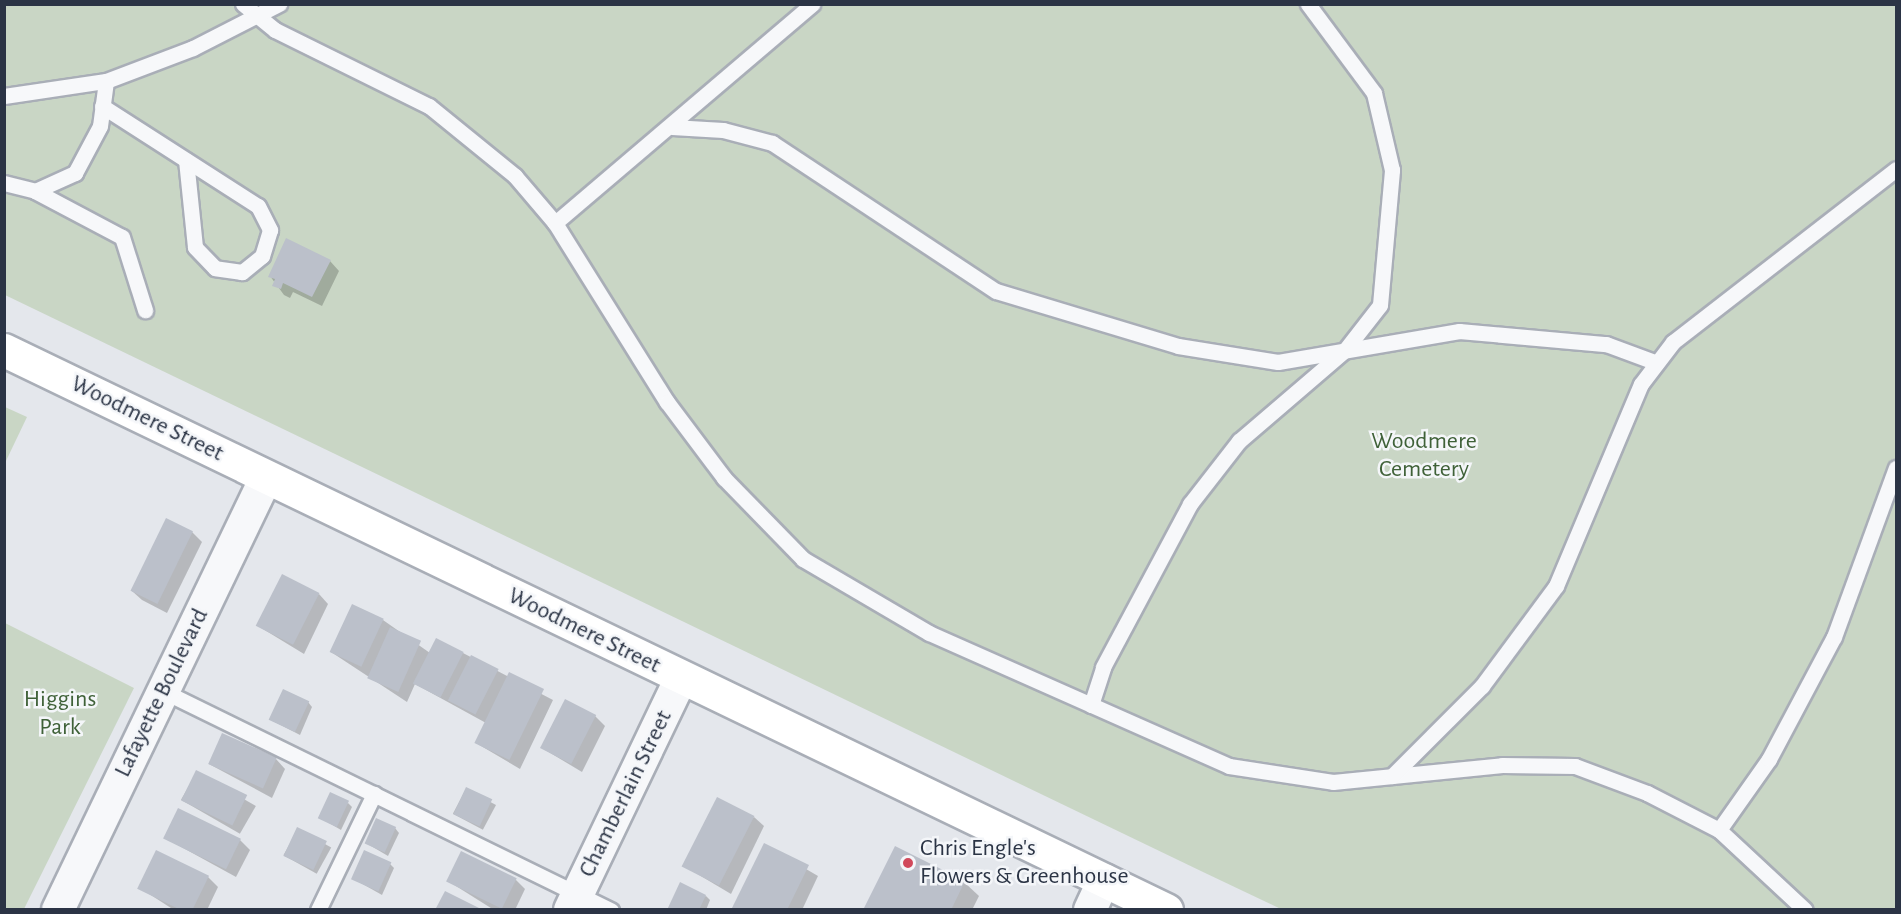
<!DOCTYPE html>
<html>
<head>
<meta charset="utf-8">
<style>
  body { margin:0 }
  #map { position:relative; width:1901px; height:914px; overflow:hidden; background:#e4e7ec; font-family:"Alegreya Sans",sans-serif }
  div>[style] { position:absolute }
  .green>* { inset:0; background:#c9d6c5 }
  .shadow>* { inset:0; background:#0003; transform-origin:0 0 }
  .building>* { inset:0; background:#bbc0ca; transform-origin:0 0 }
  .roads { filter:drop-shadow(2px 0 #a9aeb7) drop-shadow(-2px 0 #a9aeb7) drop-shadow(0 2px #a9aeb7) drop-shadow(0 -2px #a9aeb7) }
  .lane>* { height:15px; margin:-7.5px; padding:0 7.5px; transform-origin:7.5px; border-radius:7.5px; background:#f7f8fa }
  .street>* { height:32px; margin:-16px; padding:0 16px; transform-origin:16px; border-radius:16px; background:#f7f8fa }
  .secondary>* { height:33px; margin:-16.5px; padding:0 16.5px; transform-origin:16.5px; border-radius:16.5px; background:#fff }
  .dots>* { width:16px; height:16px; translate:-50% -50%; box-sizing:border-box; border:3px solid #f4f6f9; border-radius:50% }
  span { translate:-50% -50%; white-space:nowrap; text-align:center; line-height:1.15; -webkit-text-stroke:5px #f4f6f9; paint-order:stroke }
  .street-label { font-size:24px; color:#2b3445 }
  .park-label { font-size:24px; color:#3f6138 }
  .poi-label { font-size:24px; color:#2b3445 }
  .left { translate:0 -50%; text-align:left }
  .frame { position:absolute; inset:0; border:6px solid #2b3445; pointer-events:none }
</style>
</head>
<body>
<div id="map">
  <div class="green">
    <div style="clip-path:polygon(4px 5px,1896px 5px,1896px 909px,1283px 910px,1203px 872px,5px 295px)"></div>
    <div style="clip-path:polygon(5px 407px,27px 417px,5px 463px)"></div>
    <div style="clip-path:polygon(5px 623px,134px 688px,24px 909px,5px 909px)"></div>
  </div>
  <div class="shadow">
    <div style="clip-path:polygon(330px 261px,339px 271px,322px 306px,293px 292px,290px 298px,284px 295px,270px 276px)"></div>
    <div style="clip-path:polygon(192px 532px,202px 542px,167px 613px,142px 600px,132px 591px)"></div>
    <div style="clip-path:polygon(319px 594px,328px 604px,304px 654px,258px 626px)"></div>
    <div style="clip-path:polygon(383px 620px,430px 653px,463px 653px,553px 700px,520px 769px,476px 743px,486px 723px,415px 684px,407px 702px,331px 652px)"></div>
    <div style="clip-path:polygon(308px 702px,312px 707px,300px 735px,271px 720px)"></div>
    <div style="clip-path:polygon(595px 716px,605px 726px,582px 772px,542px 748px)"></div>
    <div style="clip-path:polygon(276px 759px,285px 769px,272px 798px,209px 764px)"></div>
    <div style="left:197px;top:772px;width:68px;height:32px;rotate:30deg"></div>
    <div style="left:466px;top:789px;width:34px;height:28px;rotate:28deg"></div>
    <div style="clip-path:polygon(348px 803px,352px 807px,341px 830px,319px 817px)"></div>
    <div style="clip-path:polygon(754px 817px,764px 826px,731px 894px,684px 866px)"></div>
    <div style="clip-path:polygon(395px 828px,399px 833px,388px 856px,366px 843px)"></div>
    <div style="left:298px;top:829px;width:38px;height:30px;rotate:29deg"></div>
    <div style="clip-path:polygon(165px 838px,240px 840px,250px 850px,236px 877px)"></div>
    <div style="clip-path:polygon(765px 845px,818px 876px,802px 910px,732px 910px)"></div>
    <div style="clip-path:polygon(896px 848px,964px 882px,979px 896px,972px 910px,865px 910px)"></div>
    <div style="clip-path:polygon(390px 864px,394px 868px,382px 895px,352px 878px)"></div>
    <div style="clip-path:polygon(208px 877px,218px 887px,207px 910px,174px 910px,140px 888px)"></div>
    <div style="clip-path:polygon(516px 880px,525px 889px,515px 910px,494px 910px,448px 881px)"></div>
    <div style="clip-path:polygon(706px 896px,710px 900px,706px 910px,669px 910px)"></div>
  </div>
  <div class="building">
    <div style="clip-path:polygon(286px 238px,331px 260px,312px 297px,283px 283px,281px 289px,272px 286px,275px 279px,268px 277px)"></div>
    <div style="left:166px;top:518px;width:30px;height:81px;rotate:26deg"></div>
    <div style="left:282px;top:574px;width:42px;height:58px;rotate:27deg"></div>
    <div style="left:352px;top:604px;width:35px;height:53px;rotate:25deg"></div>
    <div style="left:390px;top:627px;width:34px;height:56px;rotate:24deg"></div>
    <div style="left:436px;top:638px;width:31px;height:51px;rotate:27deg"></div>
    <div style="left:471px;top:655px;width:31px;height:51px;rotate:27deg"></div>
    <div style="left:509px;top:672px;width:39px;height:79px;rotate:26deg"></div>
    <div style="left:283px;top:689px;width:29px;height:34px;rotate:25deg"></div>
    <div style="left:565px;top:699px;width:35px;height:55px;rotate:27deg"></div>
    <div style="left:222px;top:733px;width:60px;height:34px;rotate:24deg"></div>
    <div style="left:196px;top:770px;width:57px;height:34px;rotate:26deg"></div>
    <div style="left:466px;top:787px;width:29px;height:30px;rotate:25deg"></div>
    <div style="left:330px;top:792px;width:21px;height:29px;rotate:25deg"></div>
    <div style="left:717px;top:797px;width:42px;height:78px;rotate:27deg"></div>
    <div style="left:178px;top:808px;width:70px;height:34px;rotate:26deg"></div>
    <div style="left:376px;top:818px;width:22px;height:28px;rotate:24deg"></div>
    <div style="left:297px;top:827px;width:33px;height:32px;rotate:25deg"></div>
    <div style="clip-path:polygon(764px 843px,809px 865px,787px 910px,731px 910px)"></div>
    <div style="clip-path:polygon(895px 846px,965px 881px,951px 910px,863px 910px)"></div>
    <div style="left:156px;top:850px;width:59px;height:43px;rotate:26deg"></div>
    <div style="left:364px;top:850px;width:30px;height:32px;rotate:24deg"></div>
    <div style="left:461px;top:851px;width:62px;height:34px;rotate:26deg"></div>
    <div style="clip-path:polygon(680px 882px,706px 895px,699px 910px,667px 910px)"></div>
    <div style="clip-path:polygon(445px 891px,483px 910px,435px 910px)"></div>
  </div>
  <div class="roads">
    <div class="lane">
      <div style="left:243px;top:4px;width:41px;rotate:39.1deg"></div>
      <div style="left:275px;top:30px;width:172px;rotate:26.3deg"></div>
      <div style="left:429px;top:106px;width:111px;rotate:39.1deg"></div>
      <div style="left:515px;top:176px;width:62px;rotate:49.6deg"></div>
      <div style="left:555px;top:223px;width:211px;rotate:58deg"></div>
      <div style="left:667px;top:402px;width:95px;rotate:53.1deg"></div>
      <div style="left:724px;top:478px;width:113px;rotate:45.7deg"></div>
      <div style="left:803px;top:559px;width:146px;rotate:30.4deg"></div>
      <div style="left:929px;top:633px;width:328px;rotate:23.9deg"></div>
      <div style="left:1229px;top:766px;width:105px;rotate:8.7deg"></div>
      <div style="left:1333px;top:782px;width:170px;rotate:-5.7deg"></div>
      <div style="left:1502px;top:765px;width:73px;rotate:0.8deg"></div>
      <div style="left:1575px;top:766px;width:77px;rotate:20.6deg"></div>
      <div style="left:1647px;top:793px;width:81px;rotate:27.2deg"></div>
      <div style="left:1719px;top:830px;width:117px;rotate:42.9deg"></div>
      <div style="left:4px;top:96px;width:103px;rotate:-8.4deg"></div>
      <div style="left:106px;top:81px;width:93px;rotate:-20.8deg"></div>
      <div style="left:193px;top:48px;width:97px;rotate:-27.1deg"></div>
      <div style="left:102px;top:106px;width:185px;rotate:32.7deg"></div>
      <div style="left:258px;top:206px;width:27px;rotate:63deg"></div>
      <div style="left:270px;top:230px;width:27px;rotate:107deg"></div>
      <div style="left:262px;top:256px;width:26px;rotate:141deg"></div>
      <div style="left:242px;top:272px;width:27px;rotate:-172deg"></div>
      <div style="left:215px;top:268px;width:29px;rotate:-134deg"></div>
      <div style="left:195px;top:247px;width:87px;rotate:-95.9deg"></div>
      <div style="left:672px;top:127px;width:51px;rotate:3.4deg"></div>
      <div style="left:723px;top:130px;width:51px;rotate:14.9deg"></div>
      <div style="left:772px;top:143px;width:268px;rotate:33.5deg"></div>
      <div style="left:996px;top:291px;width:190px;rotate:16.8deg"></div>
      <div style="left:1178px;top:346px;width:101px;rotate:9.1deg"></div>
      <div style="left:1278px;top:362px;width:184px;rotate:-9.7deg"></div>
      <div style="left:1459px;top:331px;width:148px;rotate:5.1deg"></div>
      <div style="left:1606px;top:344px;width:54px;rotate:20.4deg"></div>
      <div style="left:4px;top:183px;width:32px;rotate:14deg"></div>
      <div style="left:35px;top:191px;width:44px;rotate:-24.2deg"></div>
      <div style="left:75px;top:173px;width:53px;rotate:-62deg"></div>
      <div style="left:100px;top:126px;width:45px;rotate:-82.4deg"></div>
      <div style="left:35px;top:191px;width:98px;rotate:27.9deg"></div>
      <div style="left:122px;top:237px;width:77px;rotate:72.5deg"></div>
      <div style="left:555px;top:223px;width:338px;rotate:-40.4deg"></div>
      <div style="left:163px;top:691px;width:499px;rotate:26.1deg"></div>
      <div style="left:1091px;top:705px;width:40px;rotate:-72deg"></div>
      <div style="left:1103px;top:667px;width:185px;rotate:-61.9deg"></div>
      <div style="left:1190px;top:504px;width:80px;rotate:-52.1deg"></div>
      <div style="left:1239px;top:441px;width:140px;rotate:-40.6deg"></div>
      <div style="left:1345px;top:350px;width:57px;rotate:-52.1deg"></div>
      <div style="left:1380px;top:305px;width:136px;rotate:-84.9deg"></div>
      <div style="left:1392px;top:170px;width:79px;rotate:-103.2deg"></div>
      <div style="left:1374px;top:93px;width:111px;rotate:-126.6deg"></div>
      <div style="left:1392px;top:776px;width:127px;rotate:-45deg"></div>
      <div style="left:1482px;top:686px;width:124px;rotate:-53.5deg"></div>
      <div style="left:1556px;top:586px;width:219px;rotate:-67.2deg"></div>
      <div style="left:1641px;top:384px;width:53px;rotate:-52.7deg"></div>
      <div style="left:1673px;top:342px;width:282px;rotate:-37.8deg"></div>
      <div style="left:1719px;top:830px;width:87px;rotate:-54.8deg"></div>
      <div style="left:1769px;top:759px;width:138px;rotate:-62deg"></div>
      <div style="left:1834px;top:637px;width:180px;rotate:-69.9deg"></div>
      <div style="left:318px;top:910px;width:129px;rotate:-64.2deg"></div>
    </div>
    <div class="street">
      <div style="left:58px;top:910px;width:480px;rotate:-64.3deg"></div>
      <div style="left:570px;top:910px;width:257px;rotate:-64.4deg"></div>
      <div style="left:1090px;top:910px;width:33px;rotate:-65deg"></div>
    </div>
    <div class="secondary">
      <div style="left:4px;top:350px;width:1290px;rotate:25.73deg"></div>
    </div>
  </div>
  <div class="dots">
    <div style="left:908px;top:863px;background:#d1495b"></div>
  </div>
  <div class="street-label">
    <span style="left:147px;top:419px;rotate:26deg">Woodmere Street</span>
    <span style="left:584px;top:631px;rotate:26deg">Woodmere Street</span>
    <span style="left:162px;top:693px;rotate:-64deg">Lafayette Boulevard</span>
    <span style="left:626px;top:794px;rotate:-64deg">Chamberlain Street</span>
  </div>
  <div class="park-label">
    <span style="left:1424px;top:456px">Woodmere<br>Cemetery</span>
    <span style="left:60px;top:714px">Higgins<br>Park</span>
  </div>
  <div class="poi-label">
    <span class="left" style="left:920px;top:863px">Chris Engle's<br>Flowers &amp; Greenhouse</span>
  </div>
  <div class="frame"></div>
</div>
</body>
</html>
